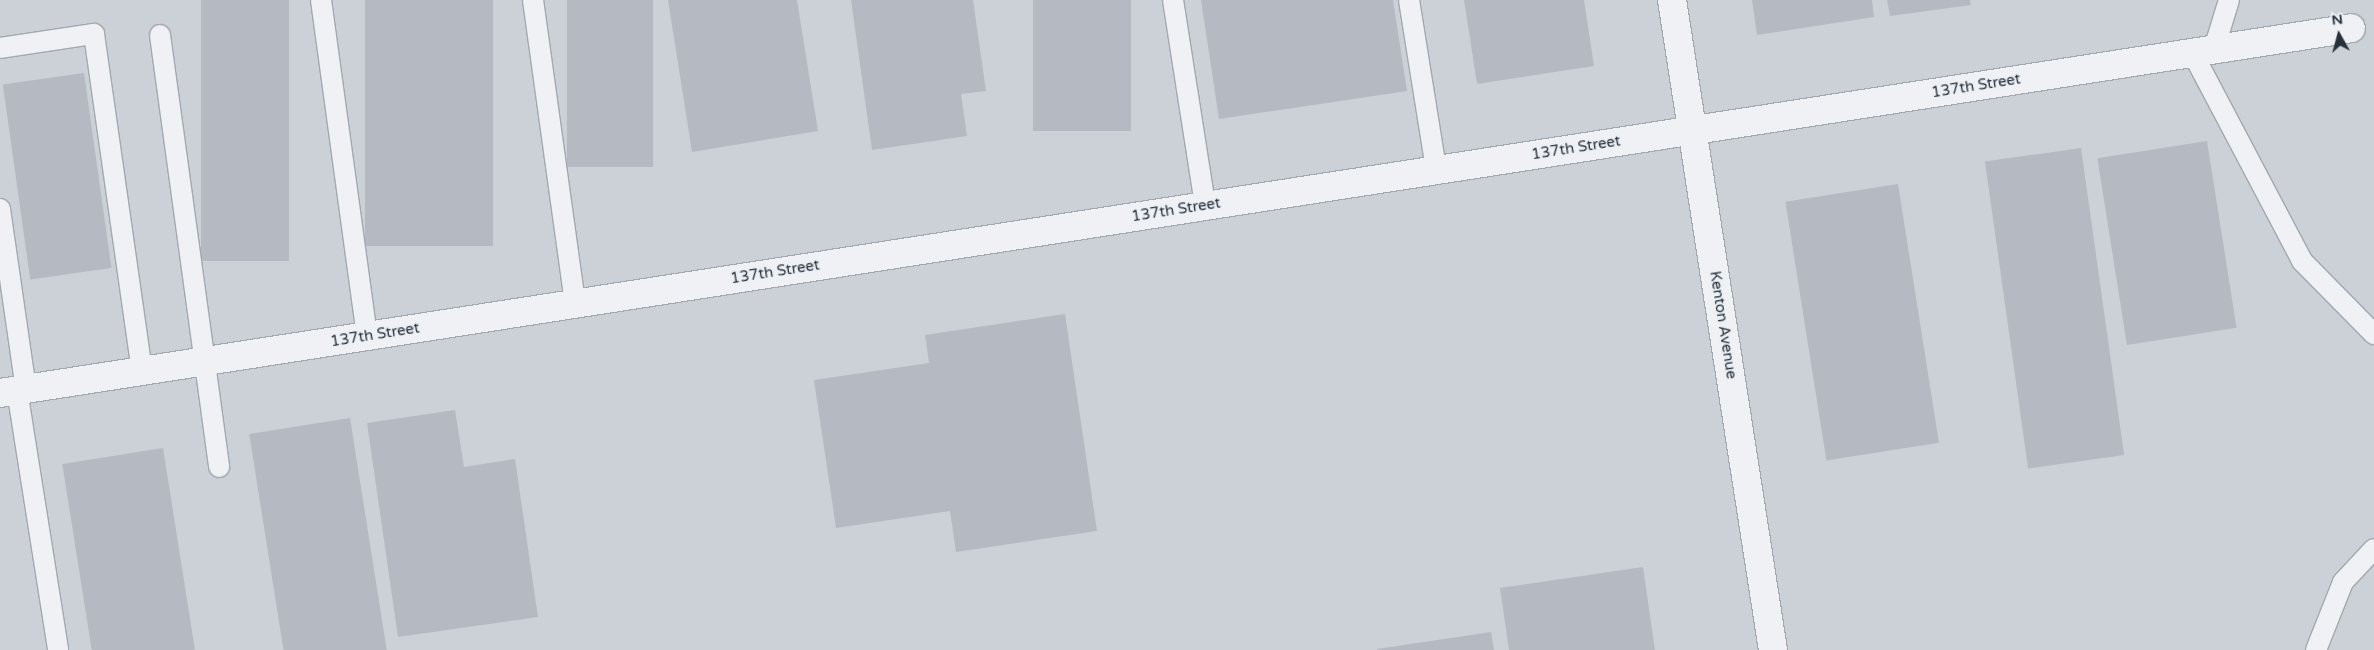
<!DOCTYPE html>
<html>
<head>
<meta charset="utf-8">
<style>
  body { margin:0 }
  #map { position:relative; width:2374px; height:650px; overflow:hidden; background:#dde1e6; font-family:"Varela Round",sans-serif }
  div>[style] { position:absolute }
  .built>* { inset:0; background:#ccd0d7; transform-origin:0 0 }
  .building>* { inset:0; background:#b5bac2; transform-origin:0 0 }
  .roads { filter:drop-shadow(1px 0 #a3a8af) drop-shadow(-1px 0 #a3a8af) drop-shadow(0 1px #a3a8af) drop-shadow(0 -1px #a3a8af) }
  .service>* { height:20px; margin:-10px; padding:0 10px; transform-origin:10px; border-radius:10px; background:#f0f1f5 }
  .minor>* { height:28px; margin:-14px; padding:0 14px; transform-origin:14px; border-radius:14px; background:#f0f1f5 }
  span { translate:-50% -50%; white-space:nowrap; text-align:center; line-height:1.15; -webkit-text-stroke:4.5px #ecf0f4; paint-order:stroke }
  .street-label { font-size:15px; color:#28303b }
  .north { position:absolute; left:2314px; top:10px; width:50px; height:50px; -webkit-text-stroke:4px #ecf0f4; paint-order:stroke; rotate:353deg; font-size:14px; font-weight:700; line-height:20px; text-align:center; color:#28303b }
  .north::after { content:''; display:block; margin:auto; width:18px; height:22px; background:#28303b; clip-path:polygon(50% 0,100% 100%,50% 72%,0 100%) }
</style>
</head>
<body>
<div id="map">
  <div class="built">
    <div style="left:0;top:0;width:2374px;height:650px"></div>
  </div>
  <div class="building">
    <div style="left:201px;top:0;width:88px;height:261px"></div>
    <div style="left:365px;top:0;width:128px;height:246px"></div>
    <div style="left:567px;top:0;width:86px;height:167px"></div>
    <div style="clip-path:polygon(668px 0,797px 0,818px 131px,692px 152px)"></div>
    <div style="clip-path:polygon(851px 0,973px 0,986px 91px,961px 94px,967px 136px,872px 150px)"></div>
    <div style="left:1033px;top:0;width:98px;height:131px"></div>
    <div style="clip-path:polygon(1201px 0,1393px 0,1407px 91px,1219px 119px)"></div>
    <div style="clip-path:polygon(1464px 0,1584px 0,1594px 66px,1477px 84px)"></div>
    <div style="clip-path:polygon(1752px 0,1872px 0,1874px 17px,1757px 35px)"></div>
    <div style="clip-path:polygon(1887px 0,1970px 0,1971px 5px,1890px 16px)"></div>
    <div style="left:84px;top:73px;width:197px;height:82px;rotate:82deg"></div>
    <div style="left:2207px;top:141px;width:189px;height:111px;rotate:81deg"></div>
    <div style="left:2081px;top:148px;width:310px;height:97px;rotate:82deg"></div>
    <div style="left:1898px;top:184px;width:262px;height:114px;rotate:81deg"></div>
    <div style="clip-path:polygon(1065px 314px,1097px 531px,956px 552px,950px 511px,836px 528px,814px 380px,929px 363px,925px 335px)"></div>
    <div style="clip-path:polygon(455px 410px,464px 467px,515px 459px,538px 617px,398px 637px,367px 423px)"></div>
    <div style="left:350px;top:418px;width:235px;height:102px;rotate:81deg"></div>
    <div style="left:163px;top:448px;width:204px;height:102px;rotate:81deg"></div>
    <div style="clip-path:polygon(1643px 567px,1655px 650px,1509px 650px,1500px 588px)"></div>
    <div style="clip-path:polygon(1491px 632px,1494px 650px,1377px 650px,1377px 649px)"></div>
  </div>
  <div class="roads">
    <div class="service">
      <div style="left:321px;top:0;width:339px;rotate:82.2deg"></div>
      <div style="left:533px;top:0;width:307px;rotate:82.1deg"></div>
      <div style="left:1173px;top:0;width:207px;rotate:81.1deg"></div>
      <div style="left:1409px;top:0;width:171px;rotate:80.9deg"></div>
      <div style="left:160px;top:35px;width:436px;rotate:82.2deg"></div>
      <div style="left:0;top:48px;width:95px;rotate:-8.5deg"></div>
      <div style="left:94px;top:34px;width:340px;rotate:81.9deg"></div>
      <div style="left:2214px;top:49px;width:51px;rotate:-73deg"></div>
      <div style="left:2192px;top:52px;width:236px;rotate:62.2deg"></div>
      <div style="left:2302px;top:261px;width:103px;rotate:45.4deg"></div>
      <div style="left:0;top:209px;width:182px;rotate:81.8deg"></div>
      <div style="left:17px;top:390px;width:263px;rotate:81deg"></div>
      <div style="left:2316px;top:650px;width:73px;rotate:-68.3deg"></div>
      <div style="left:2343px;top:582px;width:45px;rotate:-46.8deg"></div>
    </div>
    <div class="minor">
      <div style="left:1672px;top:0;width:658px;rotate:81.17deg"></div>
      <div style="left:0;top:393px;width:2379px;rotate:-8.82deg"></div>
    </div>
  </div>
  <div class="street-label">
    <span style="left:1976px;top:86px;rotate:-9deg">137th Street</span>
    <span style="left:1576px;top:148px;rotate:-9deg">137th Street</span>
    <span style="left:1176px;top:210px;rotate:-9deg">137th Street</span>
    <span style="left:775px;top:272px;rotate:-9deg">137th Street</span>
    <span style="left:1723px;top:325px;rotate:81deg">Kenton Avenue</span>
    <span style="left:375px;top:335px;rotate:-9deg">137th Street</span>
  </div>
  <div class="north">N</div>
</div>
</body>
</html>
